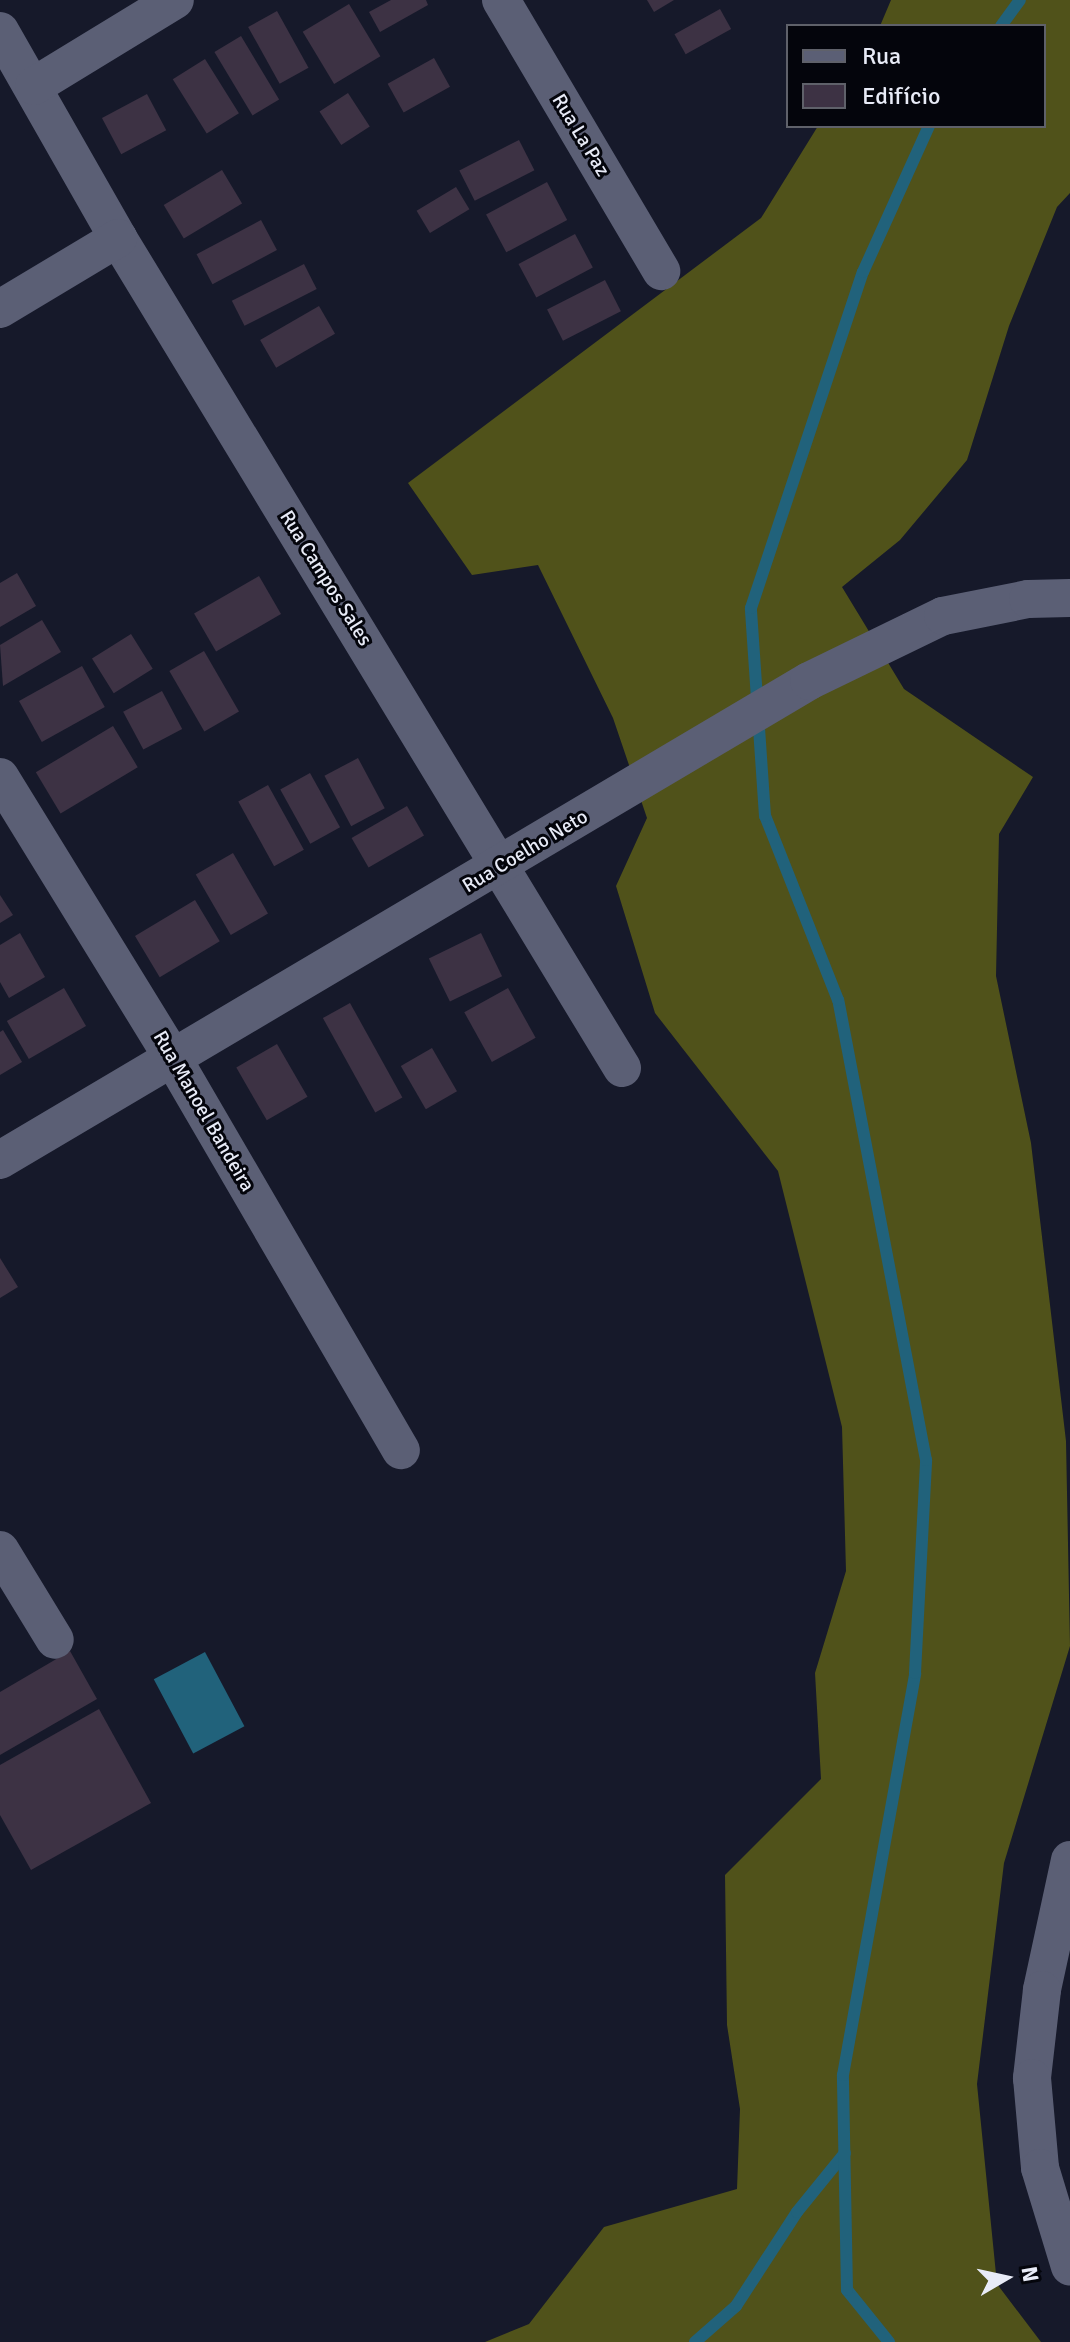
<!DOCTYPE html>
<html>
<head>
<meta charset="utf-8">
<style>
  body { margin:0 }
  #map { position:relative; width:1070px; height:2342px; overflow:hidden; background:#16192a; font-family:Signika,sans-serif }
  div>[style] { position:absolute }
  .forest>* { inset:0; background:#50521a }
  .water>* { inset:0; background:#21627b; transform-origin:0 0 }
  .stream>* { height:12px; margin:-6px; padding:0 6px; transform-origin:6px; border-radius:6px; background:#21627b }
  .building>* { inset:0; background:#3d3244; transform-origin:0 0 }
  .street>* { height:38px; margin:-19px; padding:0 19px; transform-origin:19px; border-radius:19px; background:#5b5f75 }
  span { translate:-50% -50%; white-space:nowrap; text-align:center; line-height:1.15; -webkit-text-stroke:6px #04050c; paint-order:stroke }
  .street-label { font-size:20px; color:#e8ebf7 }
  .legend { position:absolute; left:786px; top:24px; width:260px; height:104px; box-sizing:border-box; background:#04050c; border:2px solid #5f616a; margin:0; padding:10px 14px; list-style:none; font-size:24px; color:#e8ebf7 }
  .legend li { display:flex; align-items:center; gap:16px; height:40px }
  .legend b { width:40px; border:2px solid #5f616a }
  .north { position:absolute; left:966px; top:2238px; width:80px; height:80px; -webkit-text-stroke:6px #04050c; paint-order:stroke; rotate:81deg; font-size:22px; font-weight:700; line-height:32px; text-align:center; color:#e8ebf7 }
  .north::after { content:''; display:block; margin:auto; width:28px; height:36px; background:#e8ebf7; clip-path:polygon(50% 0,100% 100%,50% 72%,0 100%) }
</style>
</head>
<body>
<div id="map">
  <div class="forest">
    <div style="clip-path:polygon(891px 0,1070px 0,1070px 193px,1057px 207px,1009px 326px,967px 460px,900px 540px,842px 587px,904px 689px,1033px 777px,999px 834px,996px 976px,1031px 1143px,1066px 1441px,1070px 1646px,1004px 1863px,977px 2084px,997px 2284px,1041px 2342px,485px 2342px,529px 2324px,604px 2227px,737px 2189px,740px 2109px,727px 2025px,725px 1875px,821px 1779px,815px 1673px,846px 1571px,842px 1427px,778px 1171px,655px 1013px,616px 886px,647px 818px,613px 718px,538px 565px,472px 575px,408px 483px,761px 218px,818px 126px,1044px 126px,1044px 26px,880px 26px)"></div>
  </div>
  <div class="water">
    <div style="left:205px;top:1652px;width:84px;height:58px;rotate:62deg"></div>
  </div>
  <div class="stream">
    <div style="left:1001px;top:26px;width:32px;rotate:-54deg"></div>
    <div style="left:695px;top:2342px;width:55px;rotate:-41.3deg"></div>
    <div style="left:736px;top:2306px;width:112px;rotate:-57deg"></div>
    <div style="left:797px;top:2212px;width:76px;rotate:-50.9deg"></div>
    <div style="left:889px;top:2342px;width:67px;rotate:-128.9deg"></div>
    <div style="left:847px;top:2290px;width:215px;rotate:-91.1deg"></div>
    <div style="left:843px;top:2075px;width:408px;rotate:-79.8deg"></div>
    <div style="left:915px;top:1673px;width:213px;rotate:-87deg"></div>
    <div style="left:926px;top:1460px;width:468px;rotate:-100.8deg"></div>
    <div style="left:838px;top:1000px;width:198px;rotate:-111.6deg"></div>
    <div style="left:765px;top:816px;width:208px;rotate:-93.9deg"></div>
    <div style="left:751px;top:608px;width:354px;rotate:-71.6deg"></div>
    <div style="left:863px;top:272px;width:160px;rotate:-65.7deg"></div>
  </div>
  <div class="building">
    <div style="clip-path:polygon(391px 0,426px 0,428px 5px,380px 32px,369px 12px)"></div>
    <div style="clip-path:polygon(647px 0,674px 0,654px 12px)"></div>
    <div style="left:349px;top:4px;width:61px;height:54px;rotate:59deg"></div>
    <div style="left:720px;top:9px;width:23px;height:52px;rotate:61deg"></div>
    <div style="left:277px;top:11px;width:65px;height:33px;rotate:61deg"></div>
    <div style="left:241px;top:36px;width:74px;height:31px;rotate:59deg"></div>
    <div style="left:434px;top:58px;width:33px;height:53px;rotate:61deg"></div>
    <div style="left:205px;top:59px;width:64px;height:38px;rotate:58deg"></div>
    <div style="left:348px;top:93px;width:40px;height:34px;rotate:57deg"></div>
    <div style="left:147px;top:94px;width:41px;height:51px;rotate:62deg"></div>
    <div style="left:519px;top:140px;width:34px;height:67px;rotate:63deg"></div>
    <div style="left:222px;top:170px;width:39px;height:68px;rotate:59deg"></div>
    <div style="left:547px;top:182px;width:43px;height:69px;rotate:62deg"></div>
    <div style="left:456px;top:187px;width:26px;height:46px;rotate:59deg"></div>
    <div style="left:261px;top:220px;width:34px;height:73px;rotate:62deg"></div>
    <div style="left:575px;top:234px;width:38px;height:64px;rotate:62deg"></div>
    <div style="left:304px;top:264px;width:28px;height:81px;rotate:63deg"></div>
    <div style="left:605px;top:280px;width:35px;height:65px;rotate:63deg"></div>
    <div style="left:319px;top:306px;width:32px;height:68px;rotate:60deg"></div>
    <div style="clip-path:polygon(17px 573px,36px 606px,0 627px,0 583px)"></div>
    <div style="left:259px;top:576px;width:44px;height:75px;rotate:60deg"></div>
    <div style="clip-path:polygon(42px 620px,61px 652px,3px 686px,0 645px)"></div>
    <div style="left:131px;top:634px;width:41px;height:46px;rotate:58deg"></div>
    <div style="left:204px;top:651px;width:70px;height:40px;rotate:60deg"></div>
    <div style="left:82px;top:666px;width:47px;height:72px;rotate:61deg"></div>
    <div style="left:162px;top:691px;width:43px;height:44px;rotate:62deg"></div>
    <div style="left:113px;top:726px;width:48px;height:90px;rotate:59deg"></div>
    <div style="left:358px;top:758px;width:57px;height:38px;rotate:62deg"></div>
    <div style="left:310px;top:773px;width:62px;height:34px;rotate:61deg"></div>
    <div style="left:268px;top:785px;width:74px;height:34px;rotate:61deg"></div>
    <div style="left:407px;top:806px;width:34px;height:64px;rotate:60deg"></div>
    <div style="left:233px;top:853px;width:70px;height:43px;rotate:60deg"></div>
    <div style="clip-path:polygon(0 895px,13px 915px,0 923px)"></div>
    <div style="left:195px;top:900px;width:48px;height:70px;rotate:59deg"></div>
    <div style="clip-path:polygon(20px 933px,45px 977px,9px 998px,0 982px,0 945px)"></div>
    <div style="left:481px;top:933px;width:48px;height:58px;rotate:64deg"></div>
    <div style="left:64px;top:988px;width:44px;height:66px;rotate:60deg"></div>
    <div style="left:508px;top:988px;width:57px;height:50px;rotate:61deg"></div>
    <div style="left:350px;top:1003px;width:108px;height:31px;rotate:61deg"></div>
    <div style="clip-path:polygon(3px 1030px,22px 1062px,0 1075px,0 1032px)"></div>
    <div style="left:277px;top:1044px;width:61px;height:47px;rotate:60deg"></div>
    <div style="left:432px;top:1048px;width:50px;height:36px;rotate:60deg"></div>
    <div style="clip-path:polygon(0 1258px,18px 1287px,0 1298px)"></div>
    <div style="clip-path:polygon(70px 1651px,97px 1699px,0 1755px,0 1692px)"></div>
    <div style="clip-path:polygon(99px 1709px,151px 1803px,31px 1870px,0 1815px,0 1765px)"></div>
  </div>
  <div class="street">
    <div style="left:501px;top:0;width:315px;rotate:59.4deg"></div>
    <div style="left:0;top:31px;width:238px;rotate:60.3deg"></div>
    <div style="left:118px;top:238px;width:971px;rotate:58.73deg"></div>
    <div style="left:34px;top:86px;width:165px;rotate:-31.4deg"></div>
    <div style="left:0;top:309px;width:138px;rotate:-31deg"></div>
    <div style="left:0;top:777px;width:329px;rotate:58.4deg"></div>
    <div style="left:172px;top:1057px;width:455px;rotate:59.8deg"></div>
    <div style="left:0;top:1160px;width:940px;rotate:-30.63deg"></div>
    <div style="left:809px;top:681px;width:149px;rotate:-25.9deg"></div>
    <div style="left:943px;top:616px;width:87px;rotate:-11.3deg"></div>
    <div style="left:1028px;top:599px;width:42px;rotate:-1.4deg"></div>
    <div style="left:0;top:1550px;width:105px;rotate:58.6deg"></div>
    <div style="left:1070px;top:1860px;width:133px;rotate:102.2deg"></div>
    <div style="left:1042px;top:1990px;width:89px;rotate:96.5deg"></div>
    <div style="left:1032px;top:2078px;width:90px;rotate:84.9deg"></div>
    <div style="left:1040px;top:2168px;width:103px;rotate:73.1deg"></div>
  </div>
  <div class="street-label">
    <span style="left:581px;top:135px;rotate:59deg">Rua La Paz</span>
    <span style="left:326px;top:578px;rotate:58deg">Rua Campos Sales</span>
    <span style="left:525px;top:851px;rotate:-31deg">Rua Coelho Neto</span>
    <span style="left:204px;top:1111px;rotate:60deg">Rua Manoel Bandeira</span>
  </div>
  <ul class="legend">
  <li><b style="height:10px;background:#5b5f75"></b>Rua</li>
  <li><b style="height:22px;background:#3d3244"></b>Edifício</li>
  </ul>
  <div class="north">N</div>
</div>
</body>
</html>
